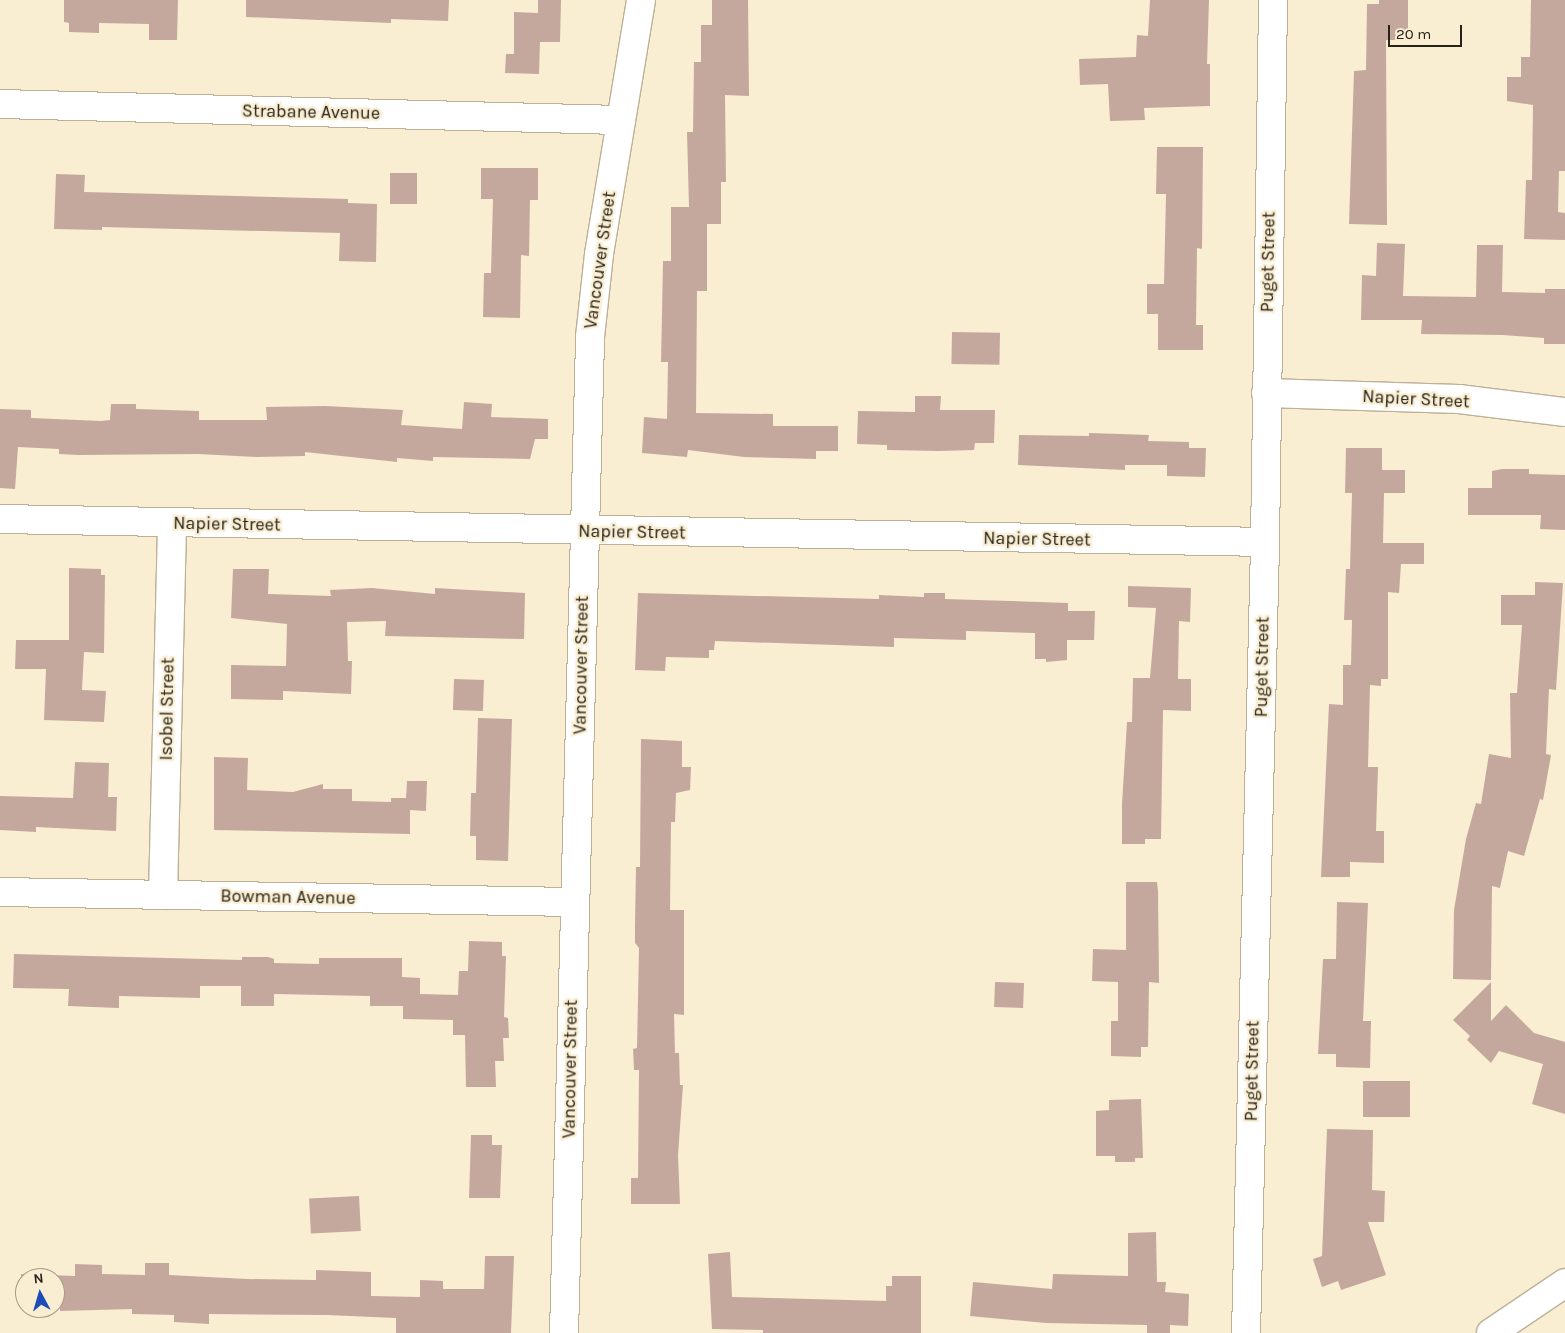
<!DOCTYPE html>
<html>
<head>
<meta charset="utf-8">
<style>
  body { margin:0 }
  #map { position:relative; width:1565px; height:1333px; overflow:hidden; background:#f9edd2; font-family:Karla,sans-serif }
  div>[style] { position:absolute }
  .building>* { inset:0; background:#c5a89d; transform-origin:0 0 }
  .roads { filter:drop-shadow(1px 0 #bcb097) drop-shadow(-1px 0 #bcb097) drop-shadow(0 1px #bcb097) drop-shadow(0 -1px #bcb097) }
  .minor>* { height:28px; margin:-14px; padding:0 14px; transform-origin:14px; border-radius:14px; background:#fff }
  .major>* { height:28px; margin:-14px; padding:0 14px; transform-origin:14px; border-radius:14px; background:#fff }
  span { translate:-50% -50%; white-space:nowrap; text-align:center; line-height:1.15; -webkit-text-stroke:4.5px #f9edd2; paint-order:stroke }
  .street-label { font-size:18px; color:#272319 }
  .north { position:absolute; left:15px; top:1268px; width:50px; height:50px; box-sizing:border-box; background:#f9edd2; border:1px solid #a59c88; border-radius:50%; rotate:354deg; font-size:14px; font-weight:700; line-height:20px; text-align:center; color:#272319 }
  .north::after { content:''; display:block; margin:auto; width:18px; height:22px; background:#1d4bb8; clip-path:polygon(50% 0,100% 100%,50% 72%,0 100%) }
  .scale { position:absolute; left:1388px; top:25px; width:74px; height:22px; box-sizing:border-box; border:2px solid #272319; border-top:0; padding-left:6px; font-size:15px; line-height:18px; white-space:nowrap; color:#272319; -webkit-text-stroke:4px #f9edd2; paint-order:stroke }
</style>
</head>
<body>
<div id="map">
  <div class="building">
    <div style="clip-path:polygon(64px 0,178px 0,177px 40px,149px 40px,149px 24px,99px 23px,99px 33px,69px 32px,69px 23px,64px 22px)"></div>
    <div style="clip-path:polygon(246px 0,449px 0,448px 21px,391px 19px,391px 23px,246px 17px)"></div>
    <div style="clip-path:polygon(538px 0,561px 0,560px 42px,540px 42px,539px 74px,505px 73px,506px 54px,514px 54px,514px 12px,538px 13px)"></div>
    <div style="clip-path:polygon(712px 0,748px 0,749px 96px,725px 95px,726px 182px,721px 182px,721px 224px,707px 224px,707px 291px,697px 291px,696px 413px,773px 414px,773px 426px,838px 426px,838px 451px,816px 451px,816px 459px,744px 457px,688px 450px,687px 457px,642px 453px,644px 417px,667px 419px,668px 362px,661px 362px,663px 261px,671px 261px,671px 207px,689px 207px,687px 132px,693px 132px,694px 62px,701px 62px,701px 25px,712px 25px)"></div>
    <div style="clip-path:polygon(1150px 0,1209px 0,1207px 64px,1210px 64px,1210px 106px,1144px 108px,1145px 120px,1110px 121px,1108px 84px,1080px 85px,1079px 59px,1136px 57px,1137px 35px,1148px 36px)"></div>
    <div style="clip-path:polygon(1379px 0,1408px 0,1408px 40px,1386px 40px,1387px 225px,1349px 224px,1354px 71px,1366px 70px,1367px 4px,1379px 4px)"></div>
    <div style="clip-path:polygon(1531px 0,1565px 0,1565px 171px,1559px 171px,1558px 212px,1565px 213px,1565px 240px,1524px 239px,1526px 180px,1532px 180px,1533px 105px,1507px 101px,1507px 77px,1521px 77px,1521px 57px,1530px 57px)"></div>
    <div style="clip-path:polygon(1157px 147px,1203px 147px,1202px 249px,1197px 248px,1196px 325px,1203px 325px,1203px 350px,1158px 350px,1158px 314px,1147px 314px,1147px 284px,1164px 284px,1166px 194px,1156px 194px)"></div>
    <div style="clip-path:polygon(481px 168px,538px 168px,538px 200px,530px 200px,529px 256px,521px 255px,520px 318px,483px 317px,484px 273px,491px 273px,493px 199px,481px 199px)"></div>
    <div style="left:390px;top:173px;width:27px;height:31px"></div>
    <div style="clip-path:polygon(56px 174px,85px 175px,84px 192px,348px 199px,348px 203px,377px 204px,376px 262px,339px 261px,340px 233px,102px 227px,102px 230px,54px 229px)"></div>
    <div style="clip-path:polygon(1377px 243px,1405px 244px,1403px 296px,1476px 297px,1477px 245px,1503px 245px,1502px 292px,1545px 293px,1545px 289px,1565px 289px,1565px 344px,1544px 344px,1544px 338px,1503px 335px,1421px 334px,1422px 320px,1361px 320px,1362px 275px,1376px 276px)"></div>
    <div style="left:952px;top:332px;width:48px;height:32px;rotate:1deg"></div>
    <div style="clip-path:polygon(915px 396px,941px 396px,940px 410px,995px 410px,994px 443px,975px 443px,974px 450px,939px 451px,887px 450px,887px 445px,857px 444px,858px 411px,915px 412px)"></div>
    <div style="clip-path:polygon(464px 402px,492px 404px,491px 417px,548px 419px,548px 439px,535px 439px,530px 459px,433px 457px,433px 461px,397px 458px,397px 462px,305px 452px,305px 456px,257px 457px,198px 454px,78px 455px,59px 454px,59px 449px,18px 447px,15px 489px,0 488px,0 409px,31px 410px,31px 418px,101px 421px,110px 420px,111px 404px,136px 404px,136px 409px,199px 411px,199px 420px,267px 420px,266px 407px,325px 406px,403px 410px,401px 425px,462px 429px)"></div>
    <div style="clip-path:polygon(1089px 433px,1149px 435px,1148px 441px,1189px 442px,1189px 448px,1206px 448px,1205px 477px,1167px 476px,1167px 465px,1125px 465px,1125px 470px,1018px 465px,1019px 435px,1089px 436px)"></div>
    <div style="clip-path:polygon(1346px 448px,1382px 448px,1382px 470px,1405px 470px,1405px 493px,1384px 493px,1383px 543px,1424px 543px,1424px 564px,1401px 564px,1399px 593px,1388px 592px,1388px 679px,1381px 679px,1381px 686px,1370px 685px,1368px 767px,1378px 767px,1376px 831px,1384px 831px,1384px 863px,1350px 862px,1350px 877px,1321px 877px,1329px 704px,1343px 705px,1343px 665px,1351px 665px,1352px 620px,1344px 620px,1346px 569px,1350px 569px,1352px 493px,1345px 493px)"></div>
    <div style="clip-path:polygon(1502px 469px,1529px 469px,1529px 474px,1565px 475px,1565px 530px,1540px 529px,1541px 515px,1468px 515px,1468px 488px,1492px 488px,1492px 471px)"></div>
    <div style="clip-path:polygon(69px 568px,101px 569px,101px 575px,105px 575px,104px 653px,84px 652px,82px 690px,106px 691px,104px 722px,44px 720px,46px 669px,15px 669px,16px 640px,69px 640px)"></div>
    <div style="clip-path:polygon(233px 569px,269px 569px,268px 594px,331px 596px,330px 590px,372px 588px,435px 594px,435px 588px,525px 593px,524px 639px,385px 636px,386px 621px,347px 622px,348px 661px,352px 661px,351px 694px,283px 691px,283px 700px,231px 699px,231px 665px,286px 666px,287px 624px,231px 618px)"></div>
    <div style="clip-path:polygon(1535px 582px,1563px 583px,1556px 690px,1549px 689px,1546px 754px,1551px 755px,1543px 800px,1540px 799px,1524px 856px,1508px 851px,1500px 888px,1492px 886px,1491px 980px,1453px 979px,1454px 910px,1466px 839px,1476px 803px,1481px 804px,1489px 754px,1511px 758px,1510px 693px,1517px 693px,1522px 625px,1501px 625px,1501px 595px,1535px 595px)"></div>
    <div style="clip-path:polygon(1128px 586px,1191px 588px,1190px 622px,1179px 621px,1178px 679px,1191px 679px,1191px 711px,1163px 710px,1161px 839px,1145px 839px,1145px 844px,1122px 844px,1122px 804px,1127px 722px,1132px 722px,1133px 678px,1150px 678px,1156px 608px,1128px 607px)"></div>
    <div style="clip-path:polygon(638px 593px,879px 599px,879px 595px,924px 597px,924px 593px,945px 593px,945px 599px,1068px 603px,1068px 611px,1095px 611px,1094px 640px,1067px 640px,1067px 660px,1046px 662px,1046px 659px,1035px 659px,1035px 633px,966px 631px,966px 640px,894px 638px,894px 647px,715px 641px,714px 650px,709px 650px,709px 658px,666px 657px,665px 671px,635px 670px)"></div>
    <div style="left:454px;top:679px;width:30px;height:31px;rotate:2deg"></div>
    <div style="clip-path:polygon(478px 718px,512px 719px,508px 861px,476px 860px,476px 836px,470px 836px,471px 793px,476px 793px)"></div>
    <div style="clip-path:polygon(641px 739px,682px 741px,682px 767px,691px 767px,690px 790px,676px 793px,675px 822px,671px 822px,670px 910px,684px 910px,684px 1015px,674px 1014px,675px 1053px,679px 1053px,680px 1085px,683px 1085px,678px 1155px,680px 1204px,631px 1204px,631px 1178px,638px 1178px,639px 1070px,634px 1070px,633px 1049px,637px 1048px,639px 948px,635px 943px,635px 925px,636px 867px,640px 867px)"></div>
    <div style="clip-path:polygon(214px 757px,248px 758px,247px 790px,293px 792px,323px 784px,323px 789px,352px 789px,352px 801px,391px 802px,391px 798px,406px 798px,407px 781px,427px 781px,426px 811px,410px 810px,410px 834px,214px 830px)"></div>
    <div style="clip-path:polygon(75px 762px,109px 763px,108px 797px,117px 797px,116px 831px,36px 827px,36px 832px,0 830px,0 796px,73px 798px)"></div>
    <div style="clip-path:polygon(1126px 882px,1157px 882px,1158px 891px,1159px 983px,1149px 982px,1148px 1047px,1141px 1047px,1141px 1057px,1111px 1056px,1111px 1021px,1118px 1021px,1118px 982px,1092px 981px,1093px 949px,1126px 950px)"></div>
    <div style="clip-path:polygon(1337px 902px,1368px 903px,1363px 1021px,1371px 1021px,1370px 1068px,1336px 1067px,1336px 1054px,1318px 1054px,1323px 959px,1336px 959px)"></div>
    <div style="clip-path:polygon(469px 941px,502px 942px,502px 956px,506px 956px,504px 1017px,508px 1018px,509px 1038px,503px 1038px,504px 1061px,495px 1061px,496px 1087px,466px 1087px,465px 1035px,453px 1035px,453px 1020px,403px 1019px,403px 1006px,370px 1006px,370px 996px,274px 994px,274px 1006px,241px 1006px,241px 986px,200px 986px,200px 998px,119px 996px,119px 1008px,68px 1006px,69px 989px,13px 988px,14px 954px,242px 960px,242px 957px,268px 957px,274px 959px,274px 963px,319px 964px,319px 958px,402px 958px,402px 977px,420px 978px,420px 994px,458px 995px,459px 971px,468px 971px)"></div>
    <div style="left:995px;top:982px;width:29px;height:25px;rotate:2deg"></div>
    <div style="clip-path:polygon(1491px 982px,1491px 1021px,1506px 1005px,1534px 1033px,1565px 1042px,1565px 1114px,1532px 1104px,1543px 1064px,1499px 1051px,1491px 1063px,1467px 1040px,1470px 1036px,1453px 1020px)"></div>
    <div style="left:1363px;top:1081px;width:47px;height:36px"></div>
    <div style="clip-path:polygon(1141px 1099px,1143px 1158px,1135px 1158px,1135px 1162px,1115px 1162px,1115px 1156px,1096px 1156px,1096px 1111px,1109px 1110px,1109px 1100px)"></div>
    <div style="clip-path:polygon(1327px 1129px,1373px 1130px,1372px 1190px,1385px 1191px,1384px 1222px,1368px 1222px,1386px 1275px,1341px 1290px,1338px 1281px,1322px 1287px,1313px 1259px,1322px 1256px)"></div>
    <div style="clip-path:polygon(471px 1135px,492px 1135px,492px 1145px,502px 1145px,500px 1198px,469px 1198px)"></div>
    <div style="left:359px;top:1196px;width:35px;height:50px;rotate:87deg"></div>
    <div style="clip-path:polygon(1156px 1232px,1157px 1282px,1166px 1282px,1165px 1292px,1189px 1294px,1188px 1326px,1170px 1325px,1170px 1333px,1147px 1333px,1147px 1325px,1046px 1323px,970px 1316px,973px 1282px,1052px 1289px,1053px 1274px,1128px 1276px,1128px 1233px)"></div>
    <div style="clip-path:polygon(730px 1252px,732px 1297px,886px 1301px,886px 1286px,892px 1286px,892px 1276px,921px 1276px,921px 1333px,763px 1333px,763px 1330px,712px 1329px,708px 1254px)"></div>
    <div style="clip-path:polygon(485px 1256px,514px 1256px,511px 1333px,396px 1333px,396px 1318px,327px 1315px,209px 1314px,209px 1324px,174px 1322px,174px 1315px,132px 1314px,132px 1309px,60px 1311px,60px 1308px,55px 1308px,55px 1278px,25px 1278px,25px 1301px,21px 1301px,21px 1274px,75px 1276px,75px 1264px,102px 1265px,102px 1274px,145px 1275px,145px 1263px,169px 1263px,169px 1275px,247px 1279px,316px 1280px,316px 1270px,371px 1272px,371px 1296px,420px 1297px,420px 1280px,443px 1281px,443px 1289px,484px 1289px)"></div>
  </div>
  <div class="roads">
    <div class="minor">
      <div style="left:0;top:104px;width:621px;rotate:1.48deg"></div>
      <div style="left:1266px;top:393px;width:193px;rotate:1.8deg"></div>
      <div style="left:1459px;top:399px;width:107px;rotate:7deg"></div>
      <div style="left:0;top:519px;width:1265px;rotate:1.04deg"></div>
      <div style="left:0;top:892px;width:575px;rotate:1deg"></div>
      <div style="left:163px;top:895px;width:372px;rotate:-88.6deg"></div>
      <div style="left:564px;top:1333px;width:996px;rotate:-88.5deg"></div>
      <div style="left:590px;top:337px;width:83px;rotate:-83.8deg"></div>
      <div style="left:599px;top:254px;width:257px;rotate:-80.6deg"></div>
      <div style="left:1246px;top:1333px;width:791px;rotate:-88.62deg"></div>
      <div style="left:1265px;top:542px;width:542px;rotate:-89.15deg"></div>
    </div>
    <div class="major">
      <div style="left:1491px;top:1333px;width:89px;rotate:-34deg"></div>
    </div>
  </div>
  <div class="street-label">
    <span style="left:311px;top:112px;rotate:1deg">Strabane Avenue</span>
    <span style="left:600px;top:260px;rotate:-82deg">Vancouver Street</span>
    <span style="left:1268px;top:262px;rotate:-89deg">Puget Street</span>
    <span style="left:1416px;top:399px;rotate:3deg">Napier Street</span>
    <span style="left:227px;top:524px;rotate:1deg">Napier Street</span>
    <span style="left:632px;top:532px;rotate:1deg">Napier Street</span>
    <span style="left:1037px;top:539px;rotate:1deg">Napier Street</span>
    <span style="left:581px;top:665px;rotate:-89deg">Vancouver Street</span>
    <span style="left:1262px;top:667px;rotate:-89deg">Puget Street</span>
    <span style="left:167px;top:709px;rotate:-89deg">Isobel Street</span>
    <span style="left:288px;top:897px;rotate:1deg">Bowman Avenue</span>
    <span style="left:570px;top:1069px;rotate:-89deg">Vancouver Street</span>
    <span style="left:1252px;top:1071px;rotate:-89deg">Puget Street</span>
  </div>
  <div class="north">N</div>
  <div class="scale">20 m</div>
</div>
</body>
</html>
